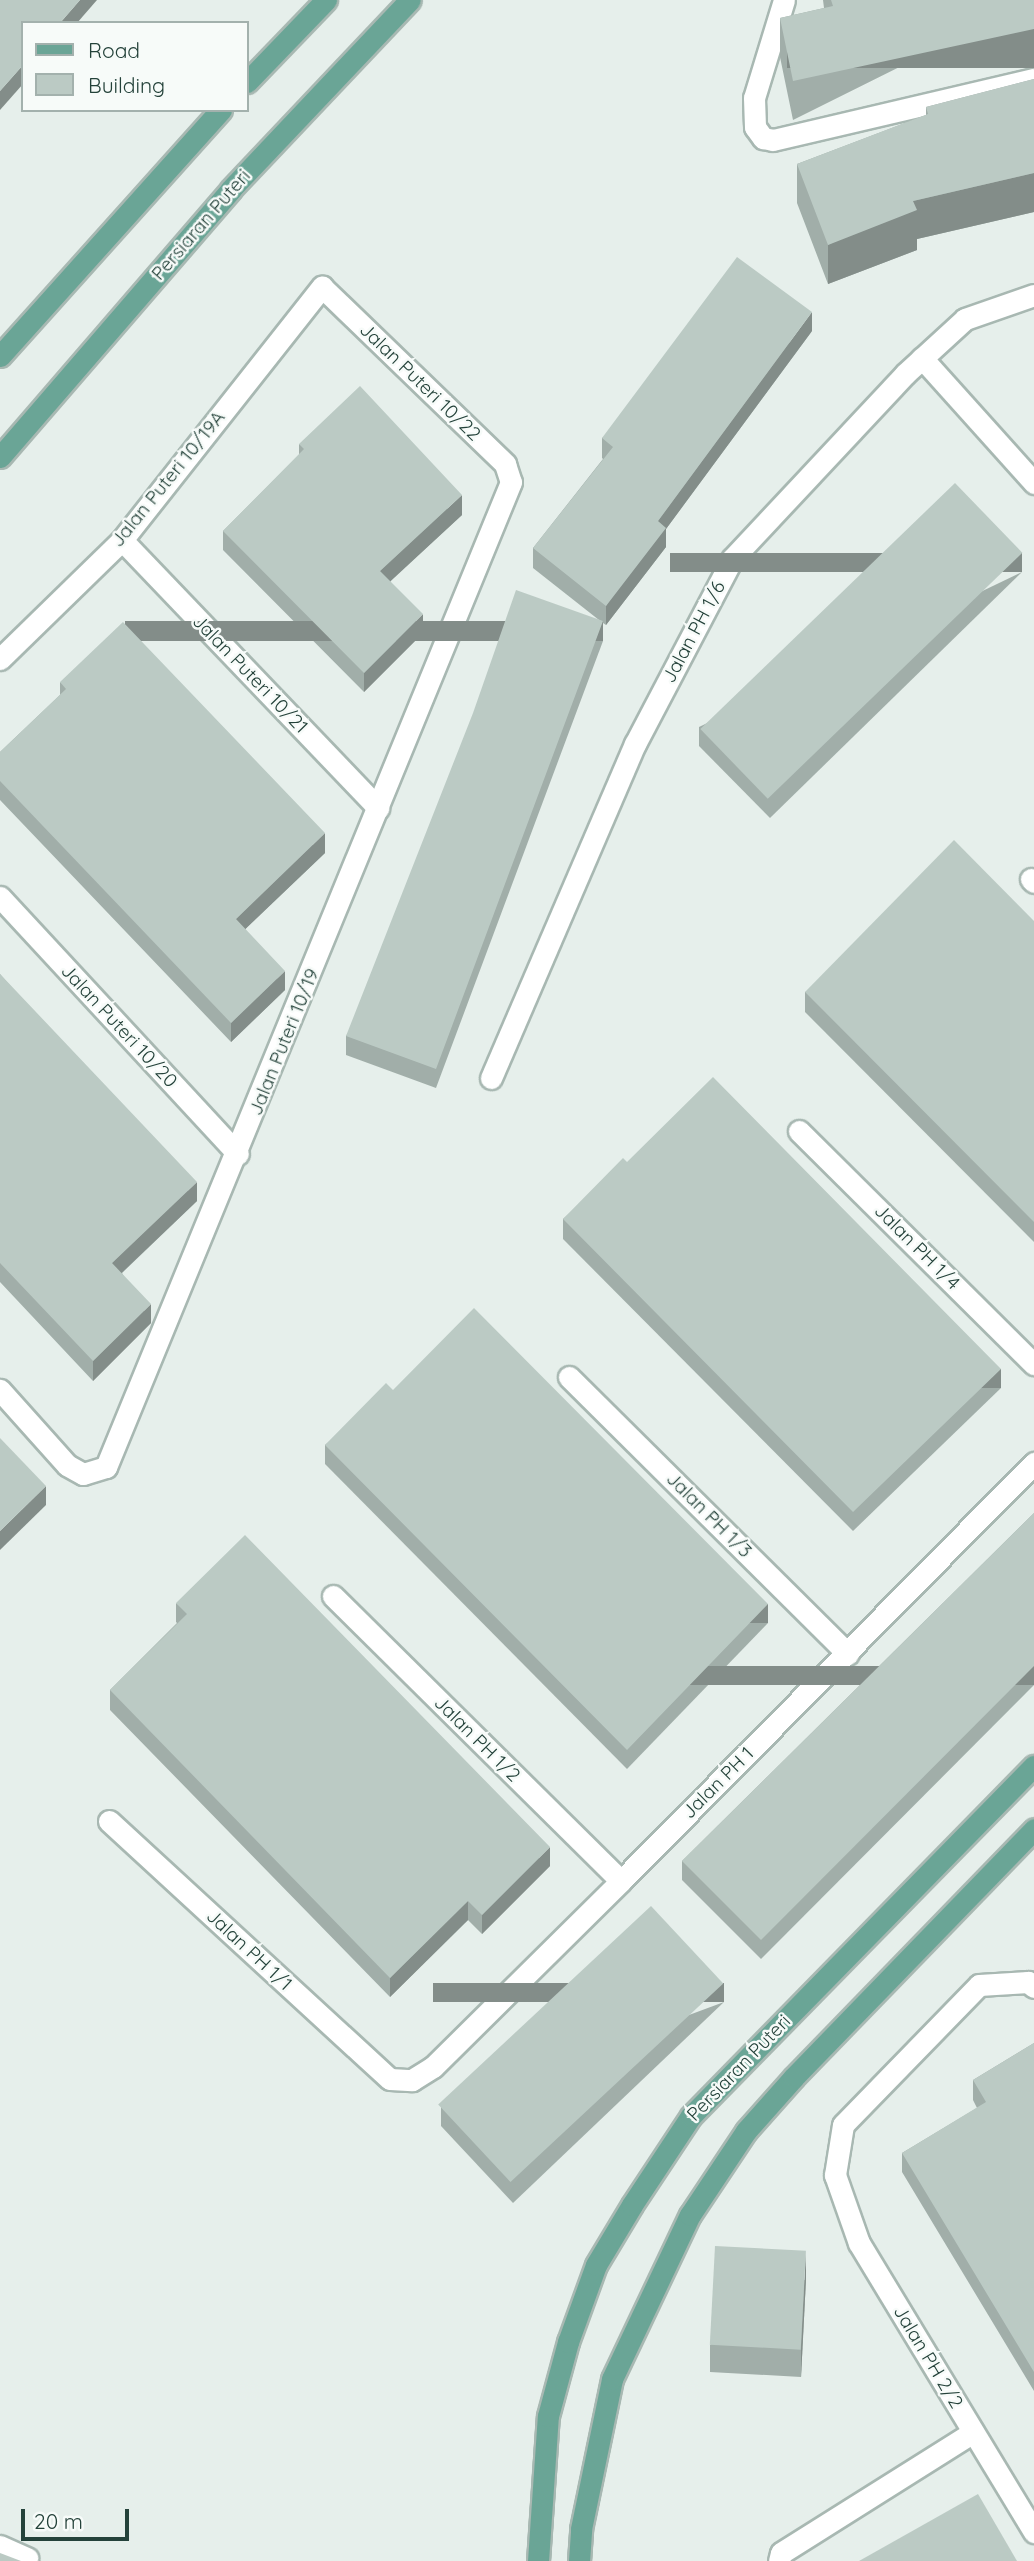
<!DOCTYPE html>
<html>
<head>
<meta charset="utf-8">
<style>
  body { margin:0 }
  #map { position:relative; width:1034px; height:2561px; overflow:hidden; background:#e6efeb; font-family:Quicksand,sans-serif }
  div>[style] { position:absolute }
  .roads { filter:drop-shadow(2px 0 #a8b8b2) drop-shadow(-2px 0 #a8b8b2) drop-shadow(0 2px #a8b8b2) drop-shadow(0 -2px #a8b8b2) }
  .minor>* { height:21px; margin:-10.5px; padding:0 10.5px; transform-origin:10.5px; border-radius:10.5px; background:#fff }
  .major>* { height:21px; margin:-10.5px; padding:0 10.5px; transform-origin:10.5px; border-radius:10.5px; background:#6aa596 }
  .wall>* { inset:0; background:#a1aea9 }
  .shaded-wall>* { inset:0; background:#838d89; transform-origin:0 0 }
  .building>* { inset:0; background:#bbcac4; transform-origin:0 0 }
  span { translate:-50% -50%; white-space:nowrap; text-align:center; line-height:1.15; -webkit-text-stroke:5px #f7fbf9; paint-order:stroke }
  .street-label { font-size:19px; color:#24423a }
  .legend { position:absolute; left:21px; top:21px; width:228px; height:91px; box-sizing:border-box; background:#f7fbf9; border:2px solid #a3b1ad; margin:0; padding:9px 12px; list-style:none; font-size:21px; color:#24423a }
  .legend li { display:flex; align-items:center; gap:14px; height:35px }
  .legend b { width:35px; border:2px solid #a3b1ad }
  .scale { position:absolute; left:21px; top:2509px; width:108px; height:32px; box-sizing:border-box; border:4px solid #24423a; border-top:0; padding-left:9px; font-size:21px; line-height:24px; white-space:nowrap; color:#24423a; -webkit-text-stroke:5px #f7fbf9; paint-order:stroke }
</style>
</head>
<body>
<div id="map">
  <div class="roads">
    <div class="minor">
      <div style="left:784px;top:0;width:102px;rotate:107deg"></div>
      <div style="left:754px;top:98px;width:29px;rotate:88deg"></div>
      <div style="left:755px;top:127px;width:14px;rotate:54deg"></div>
      <div style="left:763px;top:138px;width:10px;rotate:11deg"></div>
      <div style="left:773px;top:140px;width:268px;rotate:-13.2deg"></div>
      <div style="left:922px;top:358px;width:168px;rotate:48.1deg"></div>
      <div style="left:122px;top:540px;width:371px;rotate:46.3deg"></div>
      <div style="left:0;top:659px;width:170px;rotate:-44.3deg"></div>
      <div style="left:122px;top:540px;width:323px;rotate:-51.7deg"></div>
      <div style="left:322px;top:287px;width:255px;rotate:44deg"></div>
      <div style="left:505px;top:464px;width:19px;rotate:72deg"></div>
      <div style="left:511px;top:482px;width:1065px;rotate:112.35deg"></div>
      <div style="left:106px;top:1467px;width:24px;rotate:163deg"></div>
      <div style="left:83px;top:1474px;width:18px;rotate:-151deg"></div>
      <div style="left:67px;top:1465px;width:101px;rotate:-131.8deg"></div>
      <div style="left:1031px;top:879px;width:4px;rotate:45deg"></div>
      <div style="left:0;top:897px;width:350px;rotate:47.2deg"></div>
      <div style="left:491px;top:1078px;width:364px;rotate:-66.7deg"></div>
      <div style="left:635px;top:744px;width:209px;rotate:-62.3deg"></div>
      <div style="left:732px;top:559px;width:253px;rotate:-46.9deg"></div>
      <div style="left:905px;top:374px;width:81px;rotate:-42.5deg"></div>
      <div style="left:965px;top:319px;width:73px;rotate:-19.2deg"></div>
      <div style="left:799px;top:1131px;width:331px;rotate:44.8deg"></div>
      <div style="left:569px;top:1377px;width:393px;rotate:44.8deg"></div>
      <div style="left:333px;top:1596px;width:405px;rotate:44.7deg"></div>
      <div style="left:109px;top:1821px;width:381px;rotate:42.6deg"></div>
      <div style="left:390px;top:2079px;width:22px;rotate:3deg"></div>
      <div style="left:412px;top:2080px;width:25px;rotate:-32deg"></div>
      <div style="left:433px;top:2067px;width:264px;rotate:-44.7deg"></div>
      <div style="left:621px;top:1881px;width:588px;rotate:-45.34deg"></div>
      <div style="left:1034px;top:1987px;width:8px;rotate:-140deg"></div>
      <div style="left:1028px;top:1982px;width:49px;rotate:176.5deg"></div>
      <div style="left:979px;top:1985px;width:195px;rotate:134.2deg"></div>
      <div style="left:843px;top:2125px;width:51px;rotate:99.1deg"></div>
      <div style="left:835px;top:2175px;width:72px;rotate:70.6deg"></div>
      <div style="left:859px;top:2243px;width:338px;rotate:58.8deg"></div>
      <div style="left:0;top:2546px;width:30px;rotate:24deg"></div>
      <div style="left:779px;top:2561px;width:8px;rotate:-76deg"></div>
      <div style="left:781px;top:2553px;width:227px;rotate:-32.2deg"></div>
    </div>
    <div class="major">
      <div style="left:247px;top:82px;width:114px;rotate:-46.1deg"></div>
      <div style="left:0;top:356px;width:331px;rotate:-48.1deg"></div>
      <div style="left:0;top:457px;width:354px;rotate:-49.2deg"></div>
      <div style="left:231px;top:189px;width:260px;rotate:-46.6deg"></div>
      <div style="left:538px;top:2561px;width:145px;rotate:-86.1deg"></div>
      <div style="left:548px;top:2416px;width:77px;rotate:-74.9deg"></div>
      <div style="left:568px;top:2342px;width:82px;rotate:-70deg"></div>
      <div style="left:596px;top:2265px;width:70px;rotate:-59deg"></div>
      <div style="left:632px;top:2205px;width:107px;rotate:-56.5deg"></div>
      <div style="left:691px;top:2116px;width:490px;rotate:-45.6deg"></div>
      <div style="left:579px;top:2561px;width:32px;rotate:-86deg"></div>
      <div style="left:581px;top:2529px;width:153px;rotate:-78.3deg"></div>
      <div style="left:612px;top:2379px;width:182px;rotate:-64.6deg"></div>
      <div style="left:690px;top:2215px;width:101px;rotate:-56.3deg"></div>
      <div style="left:746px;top:2131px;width:72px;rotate:-48.4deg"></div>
      <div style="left:794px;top:2077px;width:345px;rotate:-45.9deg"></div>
    </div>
  </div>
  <div class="wall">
    <div style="clip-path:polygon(823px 0,1034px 0,793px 120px,780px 57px,780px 18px,824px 8px)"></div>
    <div style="clip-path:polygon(1034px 79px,1034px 212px,917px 239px,917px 250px,828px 284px,797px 203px,797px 164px,926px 115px,926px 107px)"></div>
    <div style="clip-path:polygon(812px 331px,666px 529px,666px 547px,606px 625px,603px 623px,603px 641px,436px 1088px,346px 1055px,346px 1036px,599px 620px,533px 568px,533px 548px,603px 459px,602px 458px,602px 438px)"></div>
    <div style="clip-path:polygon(299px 444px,462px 515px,390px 581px,423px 633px,364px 692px,223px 550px,223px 531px,299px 455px)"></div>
    <div style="clip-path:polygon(1022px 572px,770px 818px,699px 746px,699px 727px)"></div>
    <div style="clip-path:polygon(60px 682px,325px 853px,245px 929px,285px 990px,231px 1042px,0 800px,0 752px,60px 695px)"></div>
    <div style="clip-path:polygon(1034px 921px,1034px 1242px,805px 1012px,805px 992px)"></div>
    <div style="clip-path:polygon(0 974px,197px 1201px,122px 1273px,151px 1323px,93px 1381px,0 1282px)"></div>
    <div style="clip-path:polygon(627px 1162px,1001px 1388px,853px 1531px,563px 1239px,563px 1219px)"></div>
    <div style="clip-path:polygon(393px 1390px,768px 1623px,627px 1769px,325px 1464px,325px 1445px)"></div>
    <div style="clip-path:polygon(1034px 1513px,1034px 1685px,761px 1959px,682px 1880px,682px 1861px)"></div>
    <div style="clip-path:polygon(176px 1603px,550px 1866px,482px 1934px,468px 1920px,390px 1997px,110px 1710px,110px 1690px,177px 1623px,176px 1622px)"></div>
    <div style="clip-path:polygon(724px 2002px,513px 2203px,441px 2126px,441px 2107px)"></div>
    <div style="clip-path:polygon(1034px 2043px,1034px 2391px,902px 2172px,902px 2153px,977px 2108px,973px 2100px,973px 2080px)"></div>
    <div style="clip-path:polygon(806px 2279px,801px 2377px,710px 2372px,710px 2345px)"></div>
  </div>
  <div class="shaded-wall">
    <div style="clip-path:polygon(80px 0,97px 0,77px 23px,60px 23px)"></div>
    <div style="left:1034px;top:29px;width:39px;height:247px;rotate:90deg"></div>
    <div style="clip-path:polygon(23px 65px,23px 84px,0 110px,0 91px)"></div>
    <div style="clip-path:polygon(1034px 173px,1034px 212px,917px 239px,917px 250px,828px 284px,828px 245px,913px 201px)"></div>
    <div style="clip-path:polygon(812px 312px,812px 331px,666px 529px,666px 547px,606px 625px,606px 606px,658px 521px)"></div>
    <div style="clip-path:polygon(462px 495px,462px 515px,380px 591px,380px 571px)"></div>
    <div style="left:1022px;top:553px;width:19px;height:352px;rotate:90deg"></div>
    <div style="clip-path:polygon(423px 614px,423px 633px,364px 692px,364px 673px)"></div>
    <div style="left:603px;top:621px;width:20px;height:478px;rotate:90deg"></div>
    <div style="clip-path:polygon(325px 833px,325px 853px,236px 938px,236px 919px)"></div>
    <div style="clip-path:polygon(285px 971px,285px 990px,231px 1042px,231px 1023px)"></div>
    <div style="clip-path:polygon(197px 1182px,197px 1201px,112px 1282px,112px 1263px)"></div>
    <div style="clip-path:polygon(151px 1304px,151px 1323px,93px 1381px,93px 1361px)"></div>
    <div style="left:1001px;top:1369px;width:19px;height:206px;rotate:90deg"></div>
    <div style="clip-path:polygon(46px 1486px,46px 1505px,0 1550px,0 1531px)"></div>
    <div style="left:768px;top:1604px;width:19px;height:203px;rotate:90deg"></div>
    <div style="left:1034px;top:1666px;width:19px;height:387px;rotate:90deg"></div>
    <div style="clip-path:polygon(550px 1847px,550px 1866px,482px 1934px,482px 1915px)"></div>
    <div style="clip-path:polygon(468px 1901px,468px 1920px,390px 1997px,390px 1978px)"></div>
    <div style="left:724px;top:1983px;width:19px;height:291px;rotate:90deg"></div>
    <div style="clip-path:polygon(806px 2251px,806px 2279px,801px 2377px,801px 2349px)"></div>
  </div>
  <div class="building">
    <div style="clip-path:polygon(0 0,80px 0,60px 23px,23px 23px,23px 65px,0 91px)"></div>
    <div style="clip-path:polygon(831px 0,1034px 0,1034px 29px,793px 81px,780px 18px,833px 6px)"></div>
    <div style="clip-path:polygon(1034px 79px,1034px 173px,913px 201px,917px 210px,828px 245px,797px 164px,928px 114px,926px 107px)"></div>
    <div style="clip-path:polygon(737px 257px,812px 312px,658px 521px,666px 528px,606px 606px,533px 548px,613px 447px,602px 438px)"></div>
    <div style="clip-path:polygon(360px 386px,462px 495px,380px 571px,423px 614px,364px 673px,223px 531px,304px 449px,299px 444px)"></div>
    <div style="left:955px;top:483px;width:97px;height:354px;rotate:46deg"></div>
    <div style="clip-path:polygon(516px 590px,603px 621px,436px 1069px,346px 1036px,473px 713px)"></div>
    <div style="clip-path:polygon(123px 622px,325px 833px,236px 919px,285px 971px,231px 1023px,0 781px,0 752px,66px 689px,60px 682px)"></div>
    <div style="clip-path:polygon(954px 840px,1034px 921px,1034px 1222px,805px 992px)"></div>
    <div style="clip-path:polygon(0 974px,197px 1182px,112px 1263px,151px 1304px,93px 1361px,0 1263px)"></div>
    <div style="clip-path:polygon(713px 1077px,1001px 1369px,853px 1512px,563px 1219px,623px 1158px,627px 1162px)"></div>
    <div style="clip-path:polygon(474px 1308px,768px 1604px,627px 1750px,325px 1445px,386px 1383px,393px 1390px)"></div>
    <div style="clip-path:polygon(0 1438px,46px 1486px,0 1531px)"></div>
    <div style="clip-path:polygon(1034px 1513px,1034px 1666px,761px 1940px,682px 1861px)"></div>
    <div style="clip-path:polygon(245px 1535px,550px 1847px,482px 1915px,468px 1901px,390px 1978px,110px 1690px,187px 1614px,176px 1603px)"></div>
    <div style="left:651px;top:1906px;width:106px;height:291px;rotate:47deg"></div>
    <div style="clip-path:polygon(1034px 2043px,1034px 2372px,902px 2153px,986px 2102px,973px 2080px)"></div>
    <div style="left:715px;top:2246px;width:91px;height:99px;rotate:3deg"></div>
    <div style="clip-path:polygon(978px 2494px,1017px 2561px,859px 2561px)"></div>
    <div style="clip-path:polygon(0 2553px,21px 2561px,0 2561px)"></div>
  </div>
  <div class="street-label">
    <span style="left:201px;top:225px;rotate:-49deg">Persiaran Puteri</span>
    <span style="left:420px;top:382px;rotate:44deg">Jalan Puteri 10/22</span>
    <span style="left:168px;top:479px;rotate:-51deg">Jalan Puteri 10/19A</span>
    <span style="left:694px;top:632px;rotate:-62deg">Jalan PH 1/6</span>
    <span style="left:250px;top:674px;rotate:46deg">Jalan Puteri 10/21</span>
    <span style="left:119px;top:1026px;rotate:47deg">Jalan Puteri 10/20</span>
    <span style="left:284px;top:1042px;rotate:-68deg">Jalan Puteri 10/19</span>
    <span style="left:917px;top:1247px;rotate:45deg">Jalan PH 1/4</span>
    <span style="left:709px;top:1515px;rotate:45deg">Jalan PH 1/3</span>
    <span style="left:477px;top:1739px;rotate:45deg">Jalan PH 1/2</span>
    <span style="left:718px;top:1783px;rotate:-45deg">Jalan PH 1</span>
    <span style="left:249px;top:1950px;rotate:43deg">Jalan PH 1/1</span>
    <span style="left:739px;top:2068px;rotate:-46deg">Persiaran Puteri</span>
    <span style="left:928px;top:2357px;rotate:59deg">Jalan PH 2/2</span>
  </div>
  <ul class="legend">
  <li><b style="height:9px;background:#6aa596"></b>Road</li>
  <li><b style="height:19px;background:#bbcac4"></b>Building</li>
  </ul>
  <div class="scale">20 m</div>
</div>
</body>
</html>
